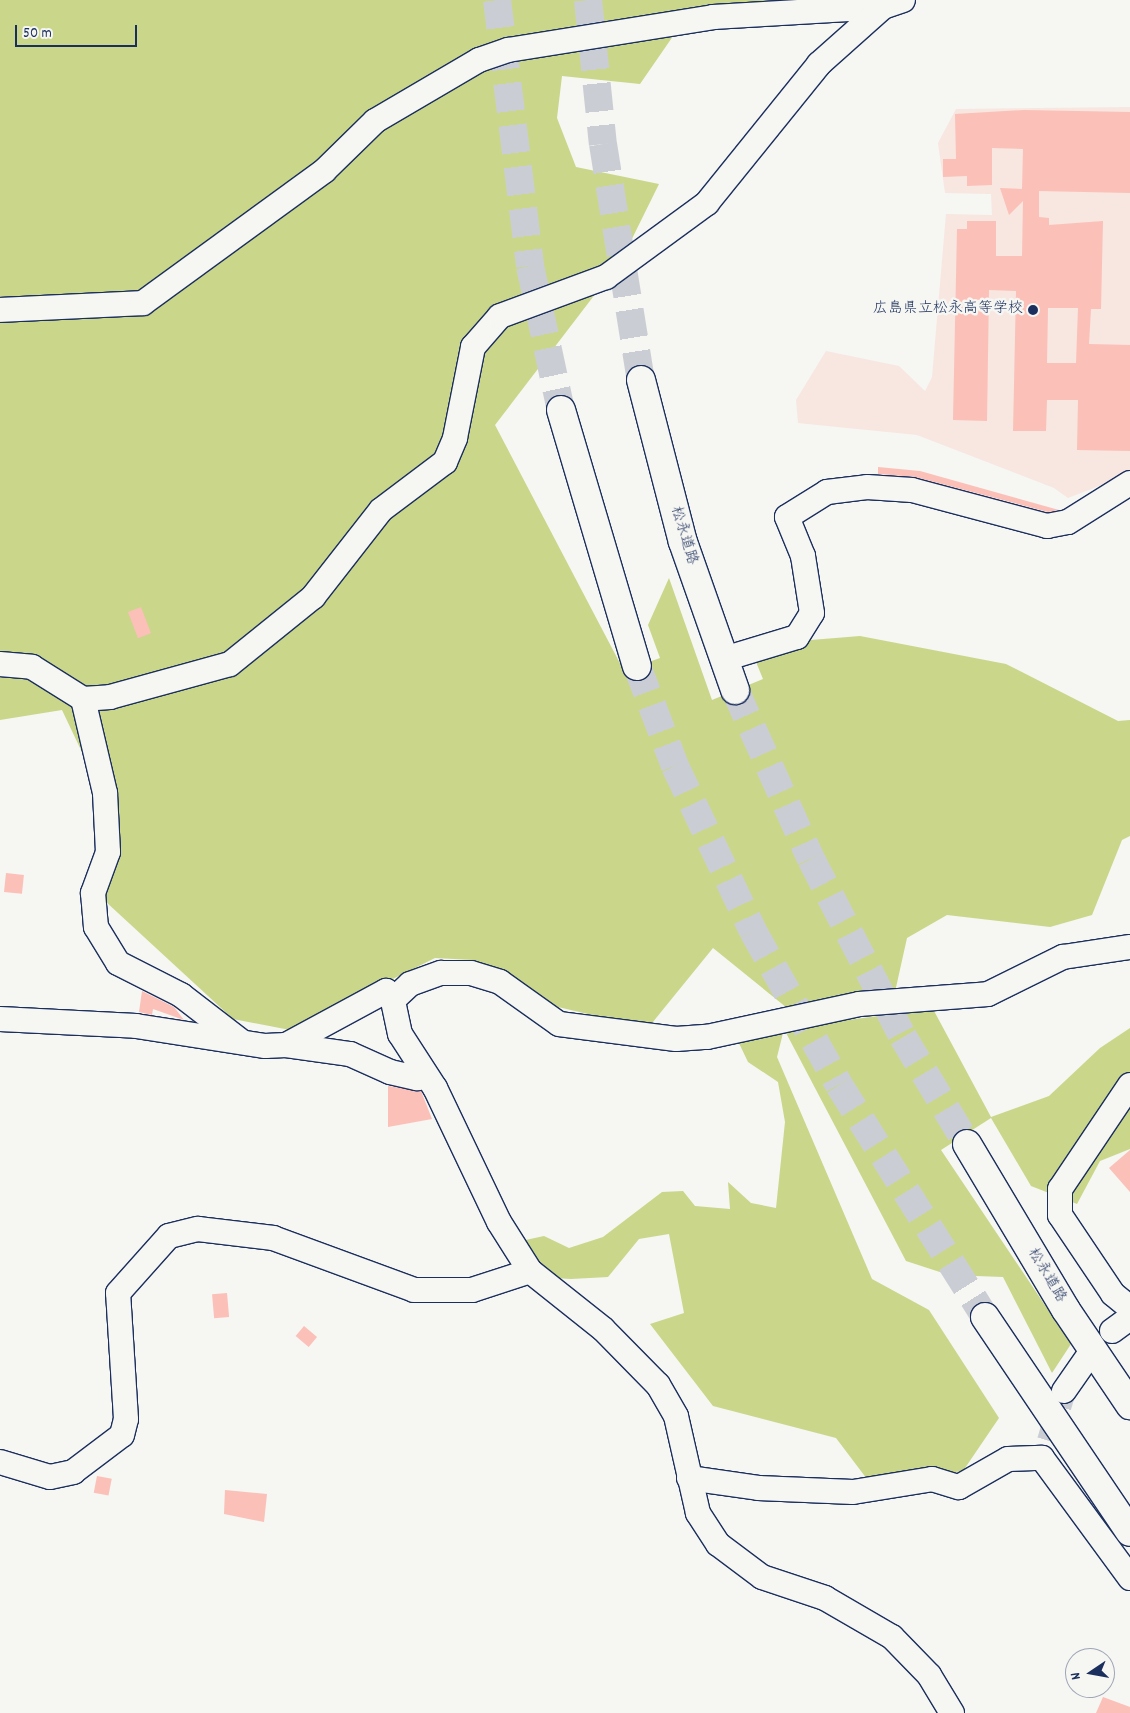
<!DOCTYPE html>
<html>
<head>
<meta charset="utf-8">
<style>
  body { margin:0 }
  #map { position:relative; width:1130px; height:1713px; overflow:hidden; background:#f6f6f2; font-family:Dekko,"Klee One",sans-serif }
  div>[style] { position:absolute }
  .built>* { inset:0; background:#f8e6e0 }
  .green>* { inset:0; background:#cad68a }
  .building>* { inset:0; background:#fbc0b7; transform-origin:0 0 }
  .minor-tunnel>* { height:24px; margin-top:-12px; transform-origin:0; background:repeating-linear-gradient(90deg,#caced4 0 24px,transparent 0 36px) }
  .highway-tunnel>* { height:28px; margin-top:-14px; transform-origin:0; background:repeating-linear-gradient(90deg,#caced4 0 28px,transparent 0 42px) }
  .roads { filter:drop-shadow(1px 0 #1b2f5e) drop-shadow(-1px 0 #1b2f5e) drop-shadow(0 1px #1b2f5e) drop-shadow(0 -1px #1b2f5e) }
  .minor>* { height:24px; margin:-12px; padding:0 12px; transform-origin:12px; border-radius:12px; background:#f6f6f2 }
  .highway>* { height:28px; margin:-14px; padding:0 14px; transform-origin:14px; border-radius:14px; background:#f6f6f2 }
  .dots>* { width:14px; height:14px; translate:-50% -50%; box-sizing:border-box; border:2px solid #f6f6f2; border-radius:50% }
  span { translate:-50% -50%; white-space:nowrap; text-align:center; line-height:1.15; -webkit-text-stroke:5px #f6f6f2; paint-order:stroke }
  .poi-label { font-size:15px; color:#1b2f5e }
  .right { translate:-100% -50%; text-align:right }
  .street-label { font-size:15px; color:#1b2f5e }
  .north { position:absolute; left:1065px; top:1648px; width:50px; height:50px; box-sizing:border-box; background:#f6f6f2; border:1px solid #9ea6b7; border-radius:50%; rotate:258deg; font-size:14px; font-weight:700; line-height:20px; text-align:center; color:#1b2f5e }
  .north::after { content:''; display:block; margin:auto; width:18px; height:22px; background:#1b2f5e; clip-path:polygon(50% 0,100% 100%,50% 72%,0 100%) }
  .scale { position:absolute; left:15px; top:25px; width:122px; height:22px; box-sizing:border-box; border:2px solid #1b2f5e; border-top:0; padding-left:6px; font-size:15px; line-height:18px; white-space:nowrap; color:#1b2f5e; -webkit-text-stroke:4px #f6f6f2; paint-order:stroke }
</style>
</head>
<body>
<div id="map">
  <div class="built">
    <div style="clip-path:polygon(1130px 107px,1130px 474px,1068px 498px,1054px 488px,917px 435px,798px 423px,796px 400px,826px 351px,899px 366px,925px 391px,932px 377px,946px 214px,992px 215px,991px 194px,945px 193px,938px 143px,956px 109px)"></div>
  </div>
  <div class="green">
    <div style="clip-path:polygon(0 0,838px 0,689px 13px,640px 84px,562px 76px,557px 118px,576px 167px,659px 184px,622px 259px,495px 425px,624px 671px,660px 658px,648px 625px,669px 578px,712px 700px,763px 679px,756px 662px,811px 640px,860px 636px,1006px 664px,1118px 721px,1130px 720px,1130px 836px,1122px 840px,1092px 915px,1050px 927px,947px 915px,907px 938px,895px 992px,792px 1012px,713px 948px,648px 1028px,558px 1007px,473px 960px,435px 958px,290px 1030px,233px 1019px,105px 901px,117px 826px,62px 710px,0 720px)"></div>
    <div style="clip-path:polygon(933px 1009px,991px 1117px,1049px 1096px,1100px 1048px,1130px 1028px,1130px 1149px,1100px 1161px,1077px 1204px,1031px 1186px,991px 1118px,941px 1150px,1071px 1344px,1052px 1373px,1003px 1277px,949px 1275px,906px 1261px,784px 1029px,777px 1057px,872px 1279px,929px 1310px,999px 1418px,963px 1471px,870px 1483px,836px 1438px,713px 1406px,650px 1324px,684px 1313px,669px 1234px,639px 1239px,608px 1277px,571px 1279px,554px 1278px,534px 1265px,521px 1241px,544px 1236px,569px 1248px,603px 1237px,662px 1192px,683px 1191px,695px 1206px,730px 1209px,728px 1182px,751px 1203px,776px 1208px,785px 1122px,778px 1082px,748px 1062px,737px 1039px,785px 1028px)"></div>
  </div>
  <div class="building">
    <div style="clip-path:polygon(evenodd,1024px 110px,1130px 112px,1130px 193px,1039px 191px,1039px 217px,1049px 218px,1049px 225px,1103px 221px,1101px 309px,1091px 309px,1089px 344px,1130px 345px,1130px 451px,1077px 450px,1078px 400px,1047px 400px,1046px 431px,1013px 431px,1016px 291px,989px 290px,987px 421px,953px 420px,957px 229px,967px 229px,967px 221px,996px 221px,996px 256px,1022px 256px,1023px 201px,1009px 215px,1000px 188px,1022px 189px,1023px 149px,992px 148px,992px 185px,967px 186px,967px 176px,943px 177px,943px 159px,956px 159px,955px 114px,1024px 110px,1048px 308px,1078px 308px,1076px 363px,1047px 363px,1048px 308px)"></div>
    <div style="clip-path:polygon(878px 467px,920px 471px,1059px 510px,1048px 512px,915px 477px,878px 474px)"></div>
    <div style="left:141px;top:607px;width:28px;height:14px;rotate:69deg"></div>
    <div style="left:6px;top:873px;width:18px;height:19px;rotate:6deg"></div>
    <div style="clip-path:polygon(142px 991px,174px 1007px,184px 1020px,153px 1009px,152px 1015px,139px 1012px)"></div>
    <div style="clip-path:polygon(388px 1086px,421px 1091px,432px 1119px,388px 1127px)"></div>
    <div style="clip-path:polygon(1130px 1150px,1130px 1192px,1109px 1168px)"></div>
    <div style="left:227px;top:1293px;width:24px;height:15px;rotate:85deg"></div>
    <div style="left:304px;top:1326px;width:17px;height:13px;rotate:40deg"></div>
    <div style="left:97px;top:1476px;width:15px;height:17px;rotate:11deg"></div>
    <div style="clip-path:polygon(225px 1490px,267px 1494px,264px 1522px,224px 1514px)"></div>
    <div style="clip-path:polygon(1103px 1697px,1130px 1707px,1130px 1713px,1096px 1713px)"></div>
  </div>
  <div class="minor-tunnel">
    <div style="left:1049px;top:1441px;width:52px;rotate:-73.3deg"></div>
  </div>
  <div class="highway-tunnel">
    <div style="left:497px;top:0;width:268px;rotate:82.9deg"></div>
    <div style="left:530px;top:266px;width:147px;rotate:77.9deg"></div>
    <div style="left:588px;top:0;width:145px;rotate:84.1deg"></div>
    <div style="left:603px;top:144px;width:239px;rotate:80.9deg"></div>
    <div style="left:637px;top:666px;width:107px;rotate:69.2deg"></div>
    <div style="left:675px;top:766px;width:183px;rotate:64.7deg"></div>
    <div style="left:753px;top:931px;width:176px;rotate:60.8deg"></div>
    <div style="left:839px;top:1085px;width:274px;rotate:57.8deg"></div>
    <div style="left:735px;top:690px;width:185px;rotate:65.8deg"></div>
    <div style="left:811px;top:859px;width:200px;rotate:62.7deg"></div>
    <div style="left:903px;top:1037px;width:125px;rotate:59.1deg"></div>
  </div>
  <div class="roads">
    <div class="minor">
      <div style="left:0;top:310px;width:143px;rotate:-2.8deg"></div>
      <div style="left:143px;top:303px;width:224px;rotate:-36.1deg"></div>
      <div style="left:324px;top:171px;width:71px;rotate:-44.4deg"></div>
      <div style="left:375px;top:121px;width:121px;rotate:-30.4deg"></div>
      <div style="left:479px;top:60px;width:31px;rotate:-19deg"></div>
      <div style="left:508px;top:50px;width:208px;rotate:-9.1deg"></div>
      <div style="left:713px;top:17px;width:170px;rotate:-3.4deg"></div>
      <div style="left:883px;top:7px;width:21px;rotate:-19deg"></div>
      <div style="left:724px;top:659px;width:76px;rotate:-16.8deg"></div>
      <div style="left:797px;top:637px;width:28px;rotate:-58deg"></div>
      <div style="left:812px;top:613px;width:58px;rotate:-99deg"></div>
      <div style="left:803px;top:556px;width:42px;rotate:-112.3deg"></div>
      <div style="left:787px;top:517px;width:47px;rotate:-32deg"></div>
      <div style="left:827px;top:492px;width:40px;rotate:-7.1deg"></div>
      <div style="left:867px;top:487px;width:45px;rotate:3.8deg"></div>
      <div style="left:912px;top:490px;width:140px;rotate:14.9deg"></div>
      <div style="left:1047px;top:526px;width:21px;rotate:-11deg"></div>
      <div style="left:1068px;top:522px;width:73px;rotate:-32.2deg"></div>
      <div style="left:0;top:664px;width:32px;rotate:5deg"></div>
      <div style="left:32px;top:667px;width:60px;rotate:32.1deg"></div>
      <div style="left:83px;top:699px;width:27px;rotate:-4deg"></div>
      <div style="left:110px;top:697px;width:124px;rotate:-15.4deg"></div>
      <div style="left:230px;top:664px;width:107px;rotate:-38.9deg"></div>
      <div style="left:313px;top:597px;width:110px;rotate:-52deg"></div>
      <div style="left:381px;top:510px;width:80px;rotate:-36.9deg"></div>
      <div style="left:445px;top:462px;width:26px;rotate:-67deg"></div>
      <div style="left:455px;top:438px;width:93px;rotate:-78.8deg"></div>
      <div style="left:473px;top:347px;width:41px;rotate:-48.9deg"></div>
      <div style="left:500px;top:316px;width:113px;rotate:-20.2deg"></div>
      <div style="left:606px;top:277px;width:125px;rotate:-36.2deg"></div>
      <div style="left:707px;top:203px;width:179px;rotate:-51.1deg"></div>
      <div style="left:819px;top:64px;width:86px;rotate:-41.7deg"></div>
      <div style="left:83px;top:699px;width:97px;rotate:76.8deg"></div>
      <div style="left:105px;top:793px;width:59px;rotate:87.1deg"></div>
      <div style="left:108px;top:852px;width:44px;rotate:110.1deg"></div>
      <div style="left:93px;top:893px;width:34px;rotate:85deg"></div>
      <div style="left:96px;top:927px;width:42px;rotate:58.6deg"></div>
      <div style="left:118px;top:963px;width:71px;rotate:26.9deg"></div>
      <div style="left:181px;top:995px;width:77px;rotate:37.6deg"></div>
      <div style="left:0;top:1019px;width:136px;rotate:2.9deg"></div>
      <div style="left:136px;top:1026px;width:131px;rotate:8.8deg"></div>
      <div style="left:265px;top:1046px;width:21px;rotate:-3deg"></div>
      <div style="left:286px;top:1045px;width:114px;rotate:-28.4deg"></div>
      <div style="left:386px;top:991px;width:11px;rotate:52deg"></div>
      <div style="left:286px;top:1045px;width:65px;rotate:8deg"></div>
      <div style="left:350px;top:1054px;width:44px;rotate:24.2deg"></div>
      <div style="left:390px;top:1072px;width:28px;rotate:13deg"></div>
      <div style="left:417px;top:1078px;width:9px;rotate:-18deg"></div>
      <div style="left:1130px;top:1085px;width:125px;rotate:123.9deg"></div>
      <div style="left:1060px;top:1189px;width:26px;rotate:90deg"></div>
      <div style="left:1060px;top:1215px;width:95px;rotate:56.1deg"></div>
      <div style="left:1113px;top:1294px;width:22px;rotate:39deg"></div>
      <div style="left:1112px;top:1331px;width:22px;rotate:-36deg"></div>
      <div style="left:1064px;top:1391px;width:40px;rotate:-55.1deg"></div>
      <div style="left:0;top:1462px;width:52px;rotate:16.7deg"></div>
      <div style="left:50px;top:1477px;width:24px;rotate:-12deg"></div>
      <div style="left:73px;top:1472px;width:61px;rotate:-37.1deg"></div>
      <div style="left:122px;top:1435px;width:16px;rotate:-76deg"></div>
      <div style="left:126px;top:1419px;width:126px;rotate:-93.6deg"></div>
      <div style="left:118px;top:1293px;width:76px;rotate:-48.2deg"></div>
      <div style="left:169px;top:1236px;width:30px;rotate:-14deg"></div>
      <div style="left:198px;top:1229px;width:76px;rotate:6.8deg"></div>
      <div style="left:273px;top:1238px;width:150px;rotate:20.2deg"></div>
      <div style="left:414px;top:1290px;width:58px"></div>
      <div style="left:472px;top:1290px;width:61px;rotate:-18.1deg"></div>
      <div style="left:689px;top:1478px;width:70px;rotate:8.2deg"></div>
      <div style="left:758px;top:1488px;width:95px;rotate:2.4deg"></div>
      <div style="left:853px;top:1492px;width:80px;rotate:-9.3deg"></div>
      <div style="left:932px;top:1479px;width:28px;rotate:17deg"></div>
      <div style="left:959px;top:1487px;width:56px;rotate:-29.7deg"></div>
      <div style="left:1008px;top:1459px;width:34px;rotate:-2deg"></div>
      <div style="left:1042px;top:1458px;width:149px;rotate:53.7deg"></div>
      <div style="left:952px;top:1713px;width:44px;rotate:-121.2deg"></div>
      <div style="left:929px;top:1675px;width:53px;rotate:-134.2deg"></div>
      <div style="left:892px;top:1637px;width:78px;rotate:-149.8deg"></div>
      <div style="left:825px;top:1598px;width:66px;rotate:-161.6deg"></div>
      <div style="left:762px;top:1577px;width:55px;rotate:-143.1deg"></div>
      <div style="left:718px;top:1544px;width:37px;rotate:-123deg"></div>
      <div style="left:698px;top:1513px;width:99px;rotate:-102.8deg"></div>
      <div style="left:676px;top:1416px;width:36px;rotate:-120deg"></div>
      <div style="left:658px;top:1385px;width:78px;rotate:-134.5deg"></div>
      <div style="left:603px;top:1329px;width:93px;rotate:-141.5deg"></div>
      <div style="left:530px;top:1271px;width:58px;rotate:-122.3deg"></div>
      <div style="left:499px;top:1222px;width:148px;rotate:-115.5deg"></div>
      <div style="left:435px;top:1088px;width:64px;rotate:-122.9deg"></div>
      <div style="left:400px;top:1034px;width:35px;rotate:-102deg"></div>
      <div style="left:393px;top:1000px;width:23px;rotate:-43deg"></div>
      <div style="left:410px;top:984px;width:33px;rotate:-20deg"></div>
      <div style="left:441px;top:973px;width:30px"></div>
      <div style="left:471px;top:973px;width:30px;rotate:17deg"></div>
      <div style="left:500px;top:982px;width:72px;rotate:35.4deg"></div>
      <div style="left:559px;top:1024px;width:118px;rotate:7.3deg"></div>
      <div style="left:676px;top:1039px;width:31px;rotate:-4deg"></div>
      <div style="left:707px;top:1037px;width:156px;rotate:-12.2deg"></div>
      <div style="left:859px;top:1004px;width:129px;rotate:-4.4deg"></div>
      <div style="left:988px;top:994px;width:84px;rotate:-26.3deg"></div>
      <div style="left:1063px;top:957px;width:68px;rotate:-8.5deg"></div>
    </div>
    <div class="highway">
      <div style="left:641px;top:380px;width:167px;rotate:75.5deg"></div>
      <div style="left:683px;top:542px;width:157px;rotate:70.6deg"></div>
      <div style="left:561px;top:410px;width:267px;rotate:73.5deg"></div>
      <div style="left:967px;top:1144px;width:193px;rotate:59.2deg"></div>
      <div style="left:1066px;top:1310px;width:115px;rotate:56deg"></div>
      <div style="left:985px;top:1317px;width:259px;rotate:56deg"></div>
    </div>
  </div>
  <div class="dots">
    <div style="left:1033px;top:310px;background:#1b2f5e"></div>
  </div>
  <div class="poi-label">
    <span class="right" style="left:1023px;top:310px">広島県立松永高等学校</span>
  </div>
  <div class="street-label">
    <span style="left:683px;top:536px;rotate:73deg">松永道路</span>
    <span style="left:1046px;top:1276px;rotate:59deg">松永道路</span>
  </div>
  <div class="north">N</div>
  <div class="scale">50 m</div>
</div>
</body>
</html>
